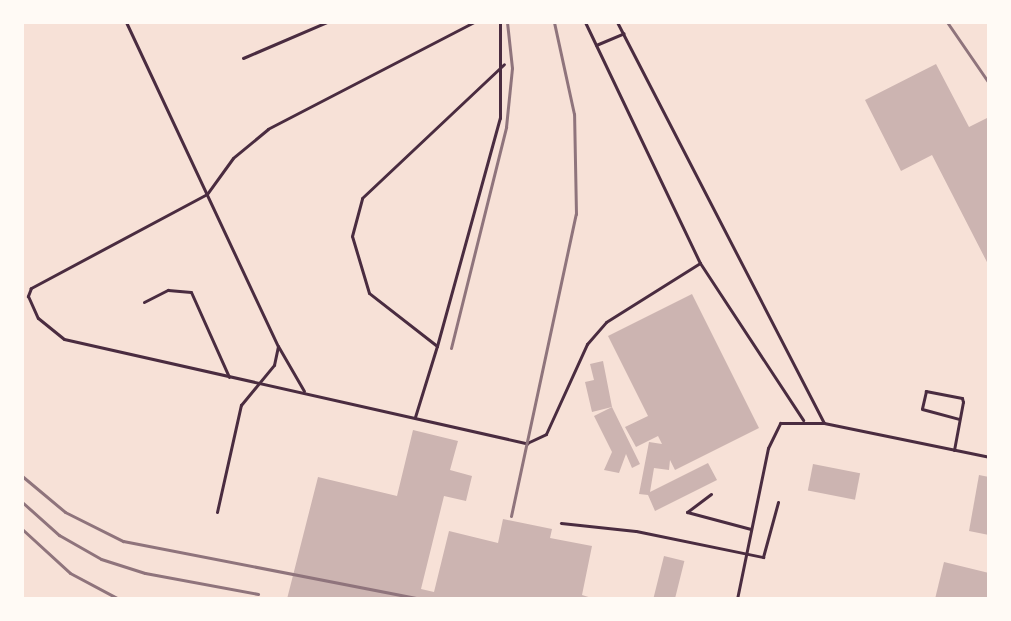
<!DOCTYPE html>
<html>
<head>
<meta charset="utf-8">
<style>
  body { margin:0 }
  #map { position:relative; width:1011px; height:621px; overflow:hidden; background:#f7e1d7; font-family:Arial,sans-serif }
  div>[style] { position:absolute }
  .building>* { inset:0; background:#ccb4b1; transform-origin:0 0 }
  .service>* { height:3px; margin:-1.5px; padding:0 1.5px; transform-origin:1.5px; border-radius:1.5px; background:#4a2c40 }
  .rail>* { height:3px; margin:-1.5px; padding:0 1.5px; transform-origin:1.5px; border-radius:1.5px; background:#8f747c }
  span { translate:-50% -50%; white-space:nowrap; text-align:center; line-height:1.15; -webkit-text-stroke:6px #fffaf5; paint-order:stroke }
  .frame { position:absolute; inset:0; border:24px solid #fffaf5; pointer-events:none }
</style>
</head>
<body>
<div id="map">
  <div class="building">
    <div style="clip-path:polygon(936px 64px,969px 127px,989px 117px,989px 266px,932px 155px,901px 171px,865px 100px)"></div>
    <div style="clip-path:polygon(692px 294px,759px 428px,675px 470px,670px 460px,669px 470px,654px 468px,650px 492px,708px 463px,717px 480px,655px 511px,648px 495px,639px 494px,649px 442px,662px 444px,658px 436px,636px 447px,625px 427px,648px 416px,608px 336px)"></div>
    <div style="clip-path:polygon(603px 361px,612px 407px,592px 412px,585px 382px,594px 380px,590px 364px)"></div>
    <div style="clip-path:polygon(612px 407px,640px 464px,632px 468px,626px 454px,619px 473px,604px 470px,612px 452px,594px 416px)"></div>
    <div style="clip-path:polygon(413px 430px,458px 441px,450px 470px,472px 476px,466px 501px,444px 496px,421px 589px,434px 592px,449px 531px,498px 543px,503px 519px,552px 529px,550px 538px,592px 546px,582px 595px,595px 599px,287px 599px,318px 477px,397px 496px)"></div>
    <div style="left:813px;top:464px;width:48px;height:27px;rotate:11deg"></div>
    <div style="clip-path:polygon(979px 475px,989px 477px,989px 535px,969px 531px)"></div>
    <div style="left:664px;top:556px;width:21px;height:44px;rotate:14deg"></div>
    <div style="clip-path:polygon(944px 562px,989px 573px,989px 599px,935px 599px)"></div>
  </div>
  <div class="service">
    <div style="left:33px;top:22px;width:19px"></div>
    <div style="left:126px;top:22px;width:358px;rotate:64.9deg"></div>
    <div style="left:278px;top:346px;width:52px;rotate:60deg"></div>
    <div style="left:474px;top:22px;width:232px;rotate:152.6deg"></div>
    <div style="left:268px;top:129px;width:45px;rotate:140.4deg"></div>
    <div style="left:233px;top:158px;width:44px;rotate:125.8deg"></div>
    <div style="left:207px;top:194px;width:200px;rotate:151.9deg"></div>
    <div style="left:31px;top:288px;width:9px;rotate:111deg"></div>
    <div style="left:28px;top:296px;width:24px;rotate:66deg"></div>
    <div style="left:38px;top:318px;width:33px;rotate:39deg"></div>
    <div style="left:64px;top:339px;width:475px;rotate:12.7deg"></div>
    <div style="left:527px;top:443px;width:21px;rotate:-25deg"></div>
    <div style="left:546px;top:434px;width:99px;rotate:-65.5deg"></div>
    <div style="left:587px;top:344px;width:29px;rotate:-49deg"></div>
    <div style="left:606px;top:322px;width:111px;rotate:-32.1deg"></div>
    <div style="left:585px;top:22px;width:267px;rotate:64.5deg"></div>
    <div style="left:700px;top:263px;width:188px;rotate:56.7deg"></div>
    <div style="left:617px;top:22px;width:451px;rotate:62.7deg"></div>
    <div style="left:596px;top:45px;width:30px;rotate:-23deg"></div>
    <div style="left:243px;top:58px;width:91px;rotate:-23.2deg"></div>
    <div style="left:144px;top:302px;width:27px;rotate:-27deg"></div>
    <div style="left:168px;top:290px;width:23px;rotate:5deg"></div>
    <div style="left:191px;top:292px;width:93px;rotate:65.9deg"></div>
    <div style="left:437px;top:346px;width:237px;rotate:-74.6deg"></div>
    <div style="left:500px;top:118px;width:96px;rotate:-90deg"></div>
    <div style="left:415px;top:417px;width:74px;rotate:-72.8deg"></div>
    <div style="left:437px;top:346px;width:86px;rotate:-142.1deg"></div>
    <div style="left:369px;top:293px;width:59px;rotate:-106.6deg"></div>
    <div style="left:352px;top:236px;width:39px;rotate:-75deg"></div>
    <div style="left:362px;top:198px;width:195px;rotate:-43.3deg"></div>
    <div style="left:954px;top:450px;width:49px;rotate:-79.4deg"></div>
    <div style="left:963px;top:402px;width:4px;rotate:-104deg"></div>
    <div style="left:962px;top:398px;width:37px;rotate:-169deg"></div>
    <div style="left:926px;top:391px;width:18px;rotate:103deg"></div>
    <div style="left:922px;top:409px;width:38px;rotate:15deg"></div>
    <div style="left:711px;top:494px;width:30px;rotate:143deg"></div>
    <div style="left:687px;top:512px;width:66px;rotate:14.9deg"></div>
    <div style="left:217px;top:512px;width:110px;rotate:-77.4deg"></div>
    <div style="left:241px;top:405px;width:52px;rotate:-50.5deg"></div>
    <div style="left:274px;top:365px;width:19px;rotate:-78deg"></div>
    <div style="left:561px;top:523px;width:75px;rotate:6.1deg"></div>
    <div style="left:636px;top:531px;width:130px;rotate:11.6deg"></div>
    <div style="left:763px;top:557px;width:57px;rotate:-74.7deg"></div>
    <div style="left:737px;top:599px;width:154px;rotate:-78.4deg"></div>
    <div style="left:768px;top:448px;width:28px;rotate:-64deg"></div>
    <div style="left:780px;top:423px;width:44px"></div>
    <div style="left:824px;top:423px;width:168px;rotate:11.6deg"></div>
  </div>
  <div class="rail">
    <div style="left:947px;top:22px;width:74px;rotate:55.5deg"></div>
    <div style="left:451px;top:348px;width:228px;rotate:-76deg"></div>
    <div style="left:506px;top:127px;width:59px;rotate:-84.2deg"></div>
    <div style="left:512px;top:68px;width:46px;rotate:-96.2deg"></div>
    <div style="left:22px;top:476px;width:56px;rotate:39.9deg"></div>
    <div style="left:65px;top:512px;width:65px;rotate:26.6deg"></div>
    <div style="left:123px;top:541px;width:305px;rotate:11deg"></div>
    <div style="left:22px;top:502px;width:50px;rotate:41.7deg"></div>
    <div style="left:59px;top:535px;width:48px;rotate:29.7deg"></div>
    <div style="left:101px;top:559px;width:46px;rotate:17.7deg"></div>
    <div style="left:145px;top:573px;width:115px;rotate:10.5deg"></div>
    <div style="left:511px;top:516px;width:309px;rotate:-77.9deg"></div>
    <div style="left:576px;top:214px;width:100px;rotate:-91.1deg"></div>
    <div style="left:574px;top:114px;width:94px;rotate:-102.3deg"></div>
    <div style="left:22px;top:529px;width:65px;rotate:42.5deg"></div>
    <div style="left:70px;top:573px;width:55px;rotate:28deg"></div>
  </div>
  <div class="frame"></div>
</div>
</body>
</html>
